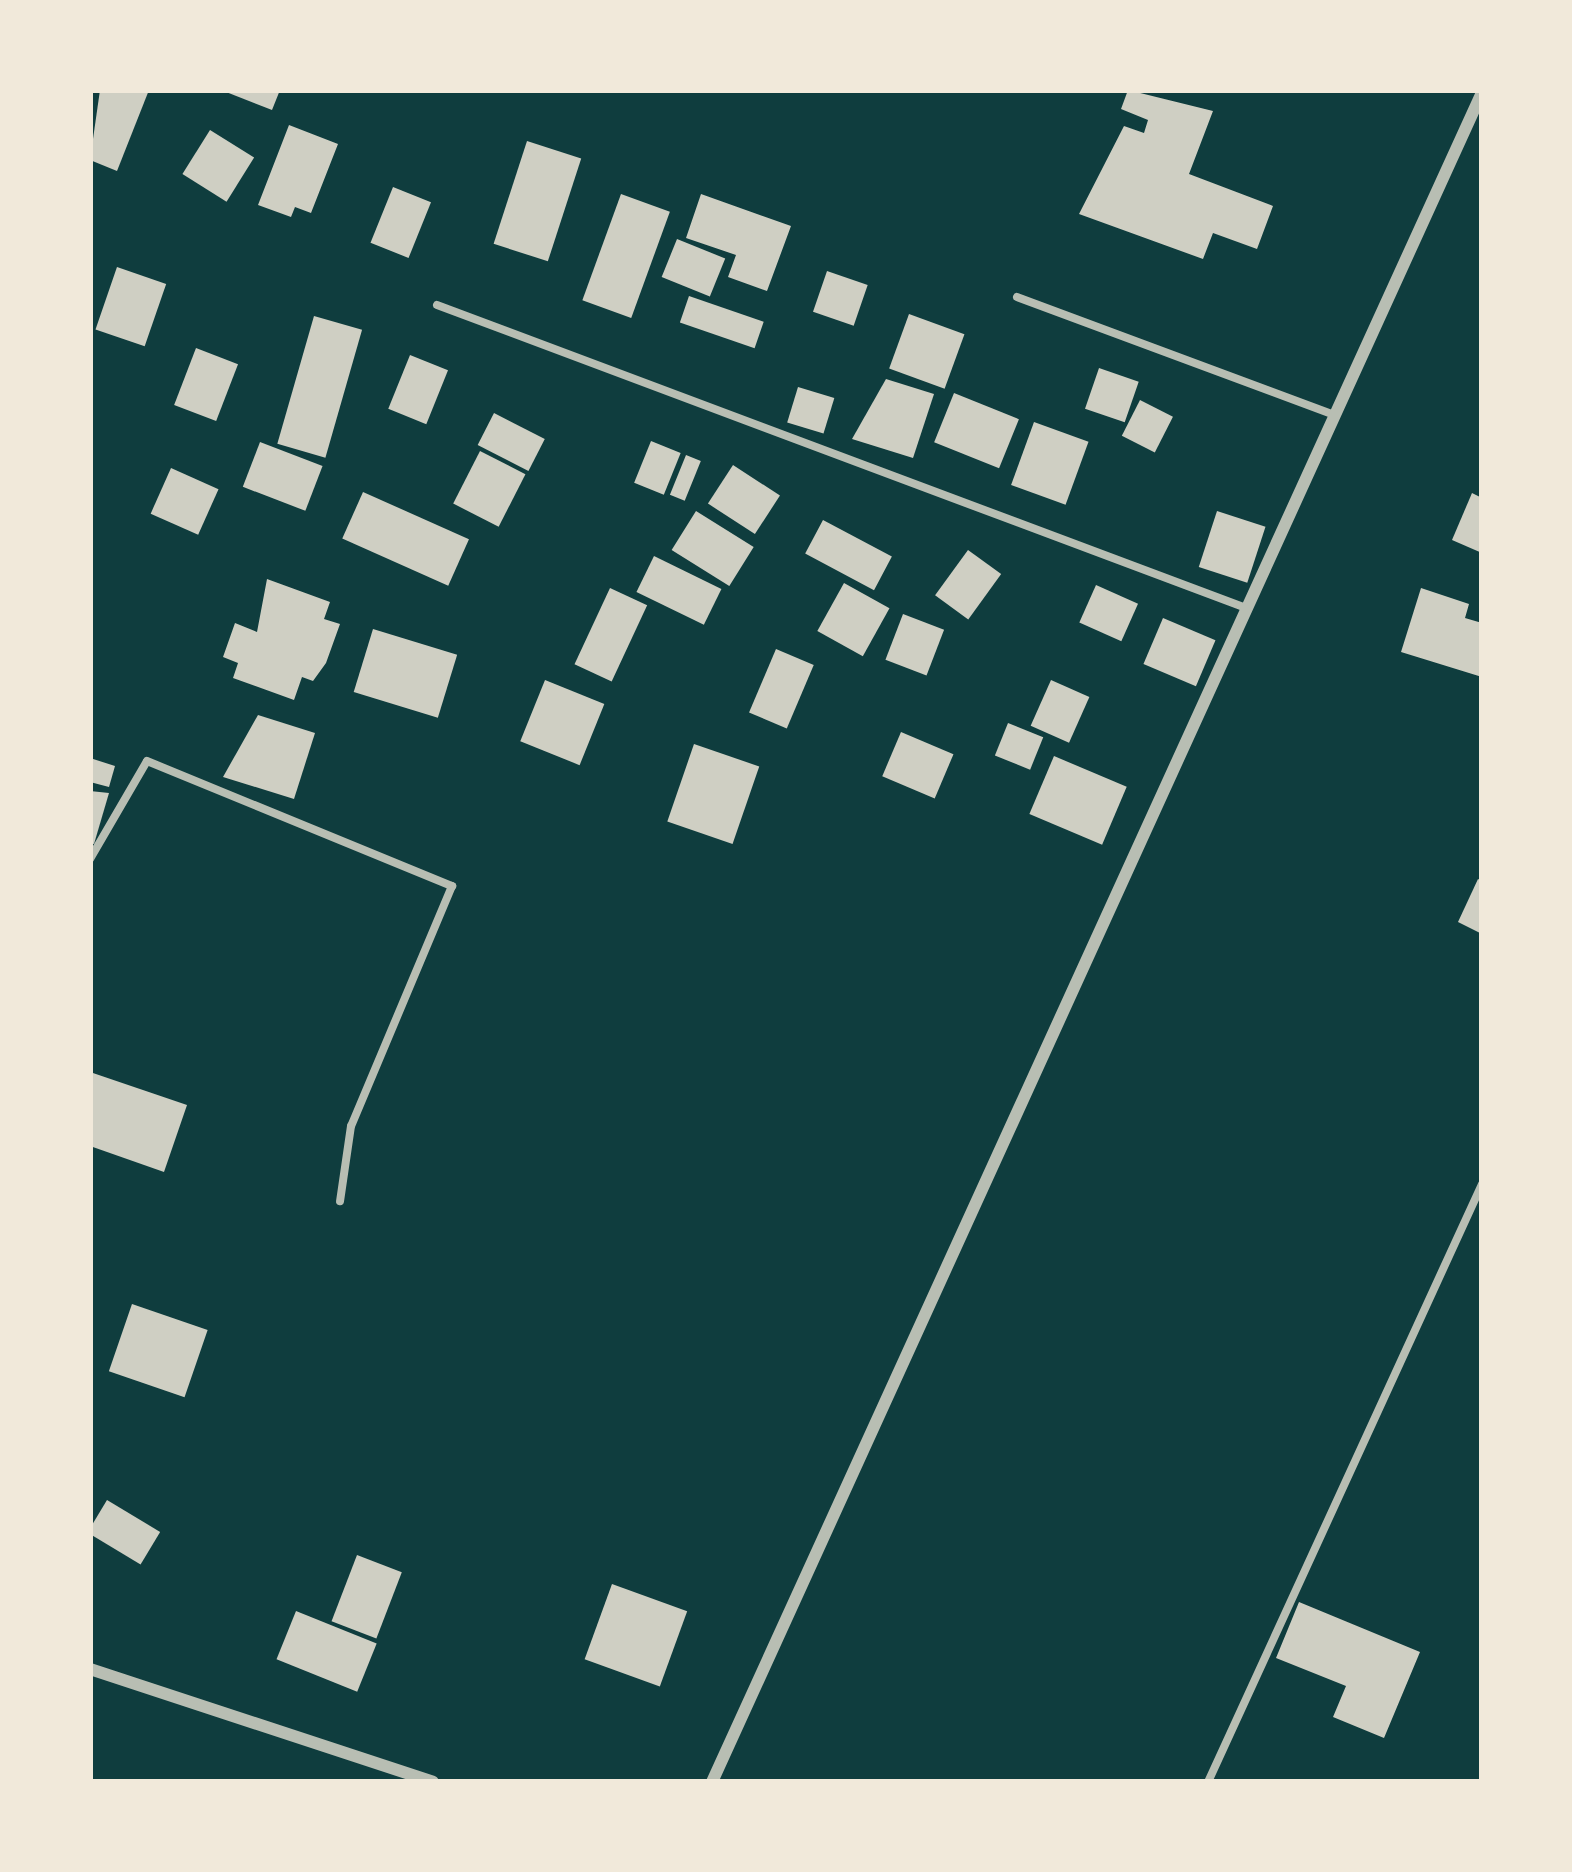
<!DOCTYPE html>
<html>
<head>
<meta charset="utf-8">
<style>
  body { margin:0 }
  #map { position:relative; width:1572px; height:1872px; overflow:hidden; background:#0f3d3e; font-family:Raleway,sans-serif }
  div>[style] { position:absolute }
  .building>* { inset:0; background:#cfcfc3; transform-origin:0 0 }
  .service>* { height:8px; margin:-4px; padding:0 4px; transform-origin:4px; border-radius:4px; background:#b8beb3 }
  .minor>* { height:12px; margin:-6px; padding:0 6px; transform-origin:6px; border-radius:6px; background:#b8beb3 }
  span { translate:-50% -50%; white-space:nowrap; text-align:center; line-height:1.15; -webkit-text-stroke:9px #f1e9da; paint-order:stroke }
  .frame { position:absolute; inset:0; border:93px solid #f1e9da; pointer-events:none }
</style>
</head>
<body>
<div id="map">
  <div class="building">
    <div style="clip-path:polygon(100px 90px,149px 90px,117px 171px,90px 160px)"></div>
    <div style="clip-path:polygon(221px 90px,280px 90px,272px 110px)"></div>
    <div style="clip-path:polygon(1128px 90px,1213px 111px,1189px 174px,1273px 206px,1257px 249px,1213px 233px,1203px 259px,1079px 214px,1124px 126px,1144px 133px,1148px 120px,1121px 109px)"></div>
    <div style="clip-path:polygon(289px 125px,338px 144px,311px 213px,295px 207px,291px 217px,258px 205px)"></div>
    <div style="left:210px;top:130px;width:52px;height:52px;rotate:32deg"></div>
    <div style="left:527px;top:141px;width:57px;height:108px;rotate:18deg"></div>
    <div style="left:393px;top:187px;width:41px;height:60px;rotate:22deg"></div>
    <div style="left:621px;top:194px;width:52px;height:113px;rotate:20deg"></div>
    <div style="clip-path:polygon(701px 194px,791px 226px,767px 291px,728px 277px,736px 255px,686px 238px)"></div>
    <div style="left:677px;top:239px;width:52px;height:41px;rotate:22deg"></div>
    <div style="left:117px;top:267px;width:52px;height:66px;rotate:19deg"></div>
    <div style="left:827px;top:271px;width:43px;height:43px;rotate:19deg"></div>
    <div style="left:689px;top:296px;width:79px;height:28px;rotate:19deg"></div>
    <div style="left:909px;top:314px;width:59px;height:58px;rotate:20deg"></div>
    <div style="left:314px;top:316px;width:50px;height:133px;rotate:16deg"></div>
    <div style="left:196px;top:348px;width:45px;height:61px;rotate:21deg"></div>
    <div style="left:410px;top:355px;width:41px;height:58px;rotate:22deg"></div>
    <div style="left:1099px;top:368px;width:42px;height:43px;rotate:19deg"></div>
    <div style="clip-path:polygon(886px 379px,934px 394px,913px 458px,852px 439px)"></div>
    <div style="left:798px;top:387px;width:38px;height:37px;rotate:17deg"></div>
    <div style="left:954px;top:393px;width:70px;height:53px;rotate:22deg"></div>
    <div style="left:1140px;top:400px;width:37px;height:40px;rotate:27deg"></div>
    <div style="left:494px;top:413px;width:57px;height:36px;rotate:27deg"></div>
    <div style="left:1034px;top:422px;width:58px;height:67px;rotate:20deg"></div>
    <div style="left:651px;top:441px;width:32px;height:45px;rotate:22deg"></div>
    <div style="left:260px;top:442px;width:67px;height:48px;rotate:21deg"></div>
    <div style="left:480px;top:451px;width:51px;height:59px;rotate:27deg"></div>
    <div style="left:686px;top:455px;width:16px;height:43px;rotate:22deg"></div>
    <div style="left:733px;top:465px;width:56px;height:46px;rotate:33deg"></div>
    <div style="left:171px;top:468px;width:52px;height:50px;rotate:24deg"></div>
    <div style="left:363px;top:492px;width:116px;height:51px;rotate:24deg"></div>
    <div style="clip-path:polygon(1472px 493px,1482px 498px,1482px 553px,1452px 540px)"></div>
    <div style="left:696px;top:511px;width:68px;height:46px;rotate:32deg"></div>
    <div style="left:1217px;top:511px;width:51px;height:59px;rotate:18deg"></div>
    <div style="left:823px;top:520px;width:78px;height:38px;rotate:28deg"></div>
    <div style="left:968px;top:550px;width:41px;height:56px;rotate:36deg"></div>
    <div style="left:654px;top:556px;width:75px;height:40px;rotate:26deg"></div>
    <div style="clip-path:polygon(267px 579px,330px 602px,324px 619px,340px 624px,326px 663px,313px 681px,302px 677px,294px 700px,233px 678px,238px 663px,223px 657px,235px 623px,257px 632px)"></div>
    <div style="left:844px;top:583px;width:52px;height:55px;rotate:29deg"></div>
    <div style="left:1096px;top:585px;width:46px;height:41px;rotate:24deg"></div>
    <div style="left:610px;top:588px;width:41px;height:84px;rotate:25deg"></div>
    <div style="clip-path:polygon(1421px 588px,1469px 604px,1465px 618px,1482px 623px,1482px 677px,1401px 652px)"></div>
    <div style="left:903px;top:614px;width:44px;height:49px;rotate:21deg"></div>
    <div style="left:1163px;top:618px;width:57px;height:50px;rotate:23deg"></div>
    <div style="left:373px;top:629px;width:88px;height:66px;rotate:17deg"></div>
    <div style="left:776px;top:649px;width:41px;height:69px;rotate:23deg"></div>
    <div style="left:545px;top:680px;width:64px;height:66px;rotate:22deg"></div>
    <div style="left:1051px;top:680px;width:42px;height:50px;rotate:24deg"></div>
    <div style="clip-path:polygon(258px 715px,315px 733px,294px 799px,223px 777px)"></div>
    <div style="left:1008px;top:723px;width:38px;height:35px;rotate:22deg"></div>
    <div style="left:901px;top:732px;width:57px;height:48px;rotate:23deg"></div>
    <div style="left:694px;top:744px;width:69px;height:82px;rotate:19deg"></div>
    <div style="left:1054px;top:756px;width:79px;height:63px;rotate:23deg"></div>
    <div style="clip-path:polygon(90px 758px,115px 766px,109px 787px,90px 782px)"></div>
    <div style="clip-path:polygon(90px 791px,109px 793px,94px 844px,90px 843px)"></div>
    <div style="clip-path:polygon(1478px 879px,1482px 881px,1482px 934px,1458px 922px)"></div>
    <div style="clip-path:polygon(90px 1072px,187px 1105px,164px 1172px,90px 1146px)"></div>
    <div style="left:132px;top:1304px;width:80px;height:71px;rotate:19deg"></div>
    <div style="left:107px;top:1500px;width:62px;height:38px;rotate:31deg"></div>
    <div style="left:357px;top:1555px;width:48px;height:71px;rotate:21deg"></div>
    <div style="left:612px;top:1584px;width:80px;height:80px;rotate:20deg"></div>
    <div style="clip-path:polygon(1299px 1602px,1420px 1652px,1384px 1738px,1333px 1717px,1346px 1686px,1276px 1658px)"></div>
    <div style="left:296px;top:1611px;width:87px;height:52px;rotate:22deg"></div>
  </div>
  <div class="service">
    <div style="left:1017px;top:297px;width:338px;rotate:20.4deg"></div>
    <div style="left:437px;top:305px;width:864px;rotate:20.53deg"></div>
    <div style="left:90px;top:859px;width:113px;rotate:-59.8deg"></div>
    <div style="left:147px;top:761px;width:330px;rotate:22.3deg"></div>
    <div style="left:452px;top:886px;width:260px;rotate:112.8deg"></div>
    <div style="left:351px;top:1126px;width:76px;rotate:98.3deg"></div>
    <div style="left:1208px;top:1782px;width:658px;rotate:-65.38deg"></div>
  </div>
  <div class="minor">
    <div style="left:90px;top:1669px;width:361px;rotate:18.2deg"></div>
    <div style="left:712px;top:1782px;width:1857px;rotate:-65.5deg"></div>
  </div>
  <div class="frame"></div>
</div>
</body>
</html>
